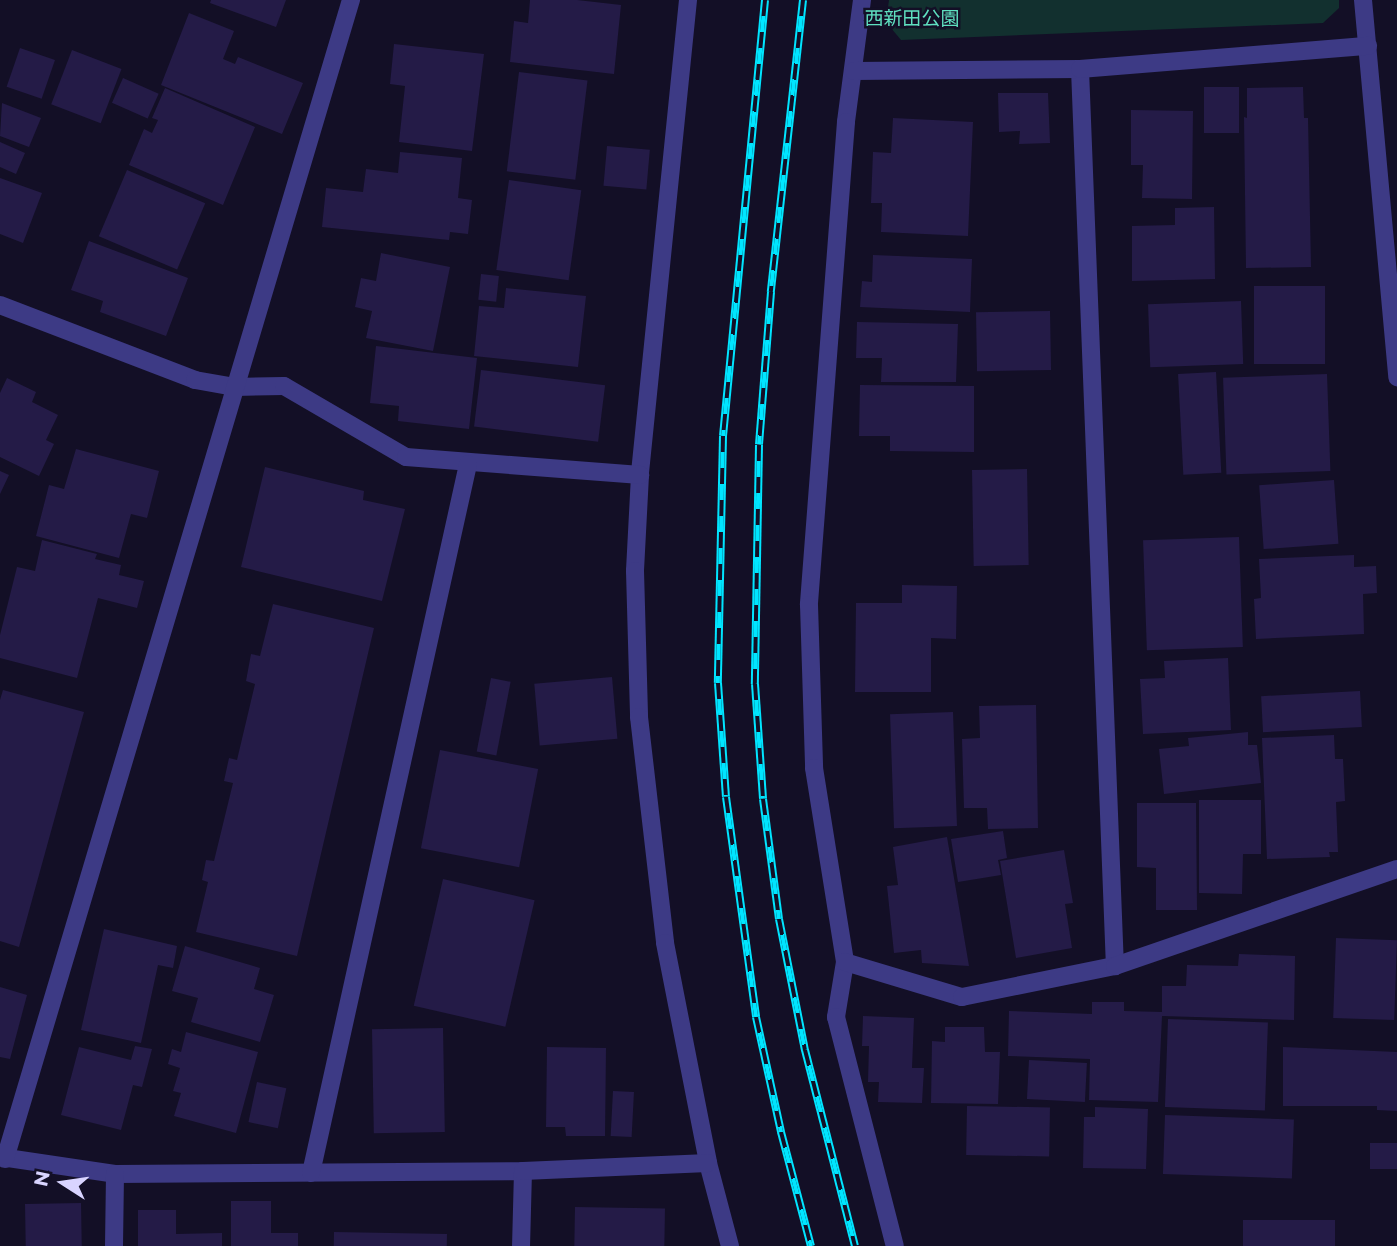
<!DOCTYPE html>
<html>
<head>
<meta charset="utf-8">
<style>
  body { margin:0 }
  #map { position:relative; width:1397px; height:1246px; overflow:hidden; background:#130f26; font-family:Montserrat,"Noto Sans JP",sans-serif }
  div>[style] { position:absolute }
  .green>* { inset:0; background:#12302f }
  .building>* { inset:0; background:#241b47; transform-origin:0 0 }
  .minor>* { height:18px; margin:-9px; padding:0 9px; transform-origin:9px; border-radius:9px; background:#3d3a85 }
  .rail>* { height:8px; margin-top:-4px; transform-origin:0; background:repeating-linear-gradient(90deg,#130f26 0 16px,#00e5ff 0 32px); box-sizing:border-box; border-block:2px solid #00e5ff }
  span { translate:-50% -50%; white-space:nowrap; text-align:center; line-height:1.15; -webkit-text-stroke:5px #130f26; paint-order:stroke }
  .park-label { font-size:19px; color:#5fe0c0 }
  .north { position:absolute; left:28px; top:1148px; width:70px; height:70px; -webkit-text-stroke:5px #130f26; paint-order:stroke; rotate:282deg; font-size:19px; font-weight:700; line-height:28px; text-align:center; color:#d9d4ff }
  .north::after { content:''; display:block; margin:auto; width:24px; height:32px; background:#d9d4ff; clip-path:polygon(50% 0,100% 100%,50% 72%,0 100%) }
</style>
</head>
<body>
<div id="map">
  <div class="green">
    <div style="clip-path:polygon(889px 0,1339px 0,1339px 8px,1323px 23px,901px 40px,886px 22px)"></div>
  </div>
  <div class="building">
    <div style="clip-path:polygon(211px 0,286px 0,276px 27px,210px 3px)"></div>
    <div style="clip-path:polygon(530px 0,577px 0,621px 5px,614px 74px,510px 62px,514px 21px,528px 23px)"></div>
    <div style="clip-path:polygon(189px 13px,234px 31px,223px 59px,235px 64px,238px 57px,303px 83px,282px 134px,161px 85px)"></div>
    <div style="clip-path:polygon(394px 44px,484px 54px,472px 151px,399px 142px,405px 86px,390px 84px)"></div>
    <div style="left:20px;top:48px;width:37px;height:41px;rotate:19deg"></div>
    <div style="left:72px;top:50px;width:53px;height:58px;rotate:21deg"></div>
    <div style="left:519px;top:72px;width:69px;height:100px;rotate:7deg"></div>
    <div style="left:123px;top:78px;width:39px;height:27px;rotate:24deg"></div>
    <div style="left:1204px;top:87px;width:35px;height:46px"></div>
    <div style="clip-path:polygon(1303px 87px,1304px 118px,1308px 118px,1311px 267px,1246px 268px,1244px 117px,1247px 118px,1247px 88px)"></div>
    <div style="clip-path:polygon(165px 88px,255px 127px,223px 205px,129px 165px,144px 129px,152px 133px,158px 120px,152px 118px)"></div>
    <div style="clip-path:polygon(998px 93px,1048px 93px,1050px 143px,1019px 144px,1020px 131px,999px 132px)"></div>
    <div style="clip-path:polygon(2px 103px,41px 118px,29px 147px,0 136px)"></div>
    <div style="clip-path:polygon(1131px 110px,1193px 111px,1192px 199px,1142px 198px,1143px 165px,1131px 165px)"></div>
    <div style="clip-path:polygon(893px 118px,973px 122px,968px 236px,881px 232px,882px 203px,871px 203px,873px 152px,891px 153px)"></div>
    <div style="clip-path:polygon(0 142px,25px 153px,16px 174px,0 167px)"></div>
    <div style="left:607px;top:146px;width:43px;height:40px;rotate:5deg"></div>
    <div style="clip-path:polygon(400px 152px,462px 158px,458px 198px,472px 200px,468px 234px,450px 232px,449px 240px,322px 227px,326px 188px,363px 192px,366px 169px,398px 173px)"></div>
    <div style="left:127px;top:170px;width:85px;height:72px;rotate:23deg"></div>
    <div style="clip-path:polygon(0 178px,42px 193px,23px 243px,0 234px)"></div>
    <div style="left:509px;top:180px;width:73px;height:91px;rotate:8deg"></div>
    <div style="clip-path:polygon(1214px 207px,1215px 279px,1132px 281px,1132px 226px,1175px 225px,1175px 208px)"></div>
    <div style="clip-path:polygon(89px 241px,188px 278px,166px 336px,100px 312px,103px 301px,71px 290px)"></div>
    <div style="clip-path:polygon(381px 253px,450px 267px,433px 351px,366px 338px,372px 311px,355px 307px,361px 278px,376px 281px)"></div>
    <div style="clip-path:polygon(873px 255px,972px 259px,970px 312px,860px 307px,862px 281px,872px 282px)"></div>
    <div style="left:481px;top:274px;width:18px;height:26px;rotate:6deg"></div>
    <div style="left:1254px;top:286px;width:71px;height:78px"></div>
    <div style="clip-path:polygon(506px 288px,586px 296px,578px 367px,474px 356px,479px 306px,504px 308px)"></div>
    <div style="left:1241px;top:301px;width:63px;height:93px;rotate:88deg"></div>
    <div style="left:1050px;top:311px;width:59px;height:74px;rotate:89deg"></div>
    <div style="clip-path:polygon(857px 322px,958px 324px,956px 382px,881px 382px,882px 358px,856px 358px)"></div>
    <div style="clip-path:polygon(376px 346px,477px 358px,469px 429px,398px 421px,399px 406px,370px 403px)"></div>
    <div style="left:481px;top:370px;width:125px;height:57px;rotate:7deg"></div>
    <div style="left:1216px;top:372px;width:101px;height:38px;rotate:87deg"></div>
    <div style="left:1327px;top:374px;width:97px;height:104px;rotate:88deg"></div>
    <div style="clip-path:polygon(7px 378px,36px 392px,32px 402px,58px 415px,46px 440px,54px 444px,39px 476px,0 457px,0 393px)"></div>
    <div style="clip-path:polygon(860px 385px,974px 386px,974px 452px,890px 451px,890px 436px,859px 436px)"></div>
    <div style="clip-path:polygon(76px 449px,159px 471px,147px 518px,131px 514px,119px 558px,36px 536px,49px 485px,64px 489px)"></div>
    <div style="clip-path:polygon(265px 467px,364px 491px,363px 500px,405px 509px,382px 601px,241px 567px)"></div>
    <div style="left:1027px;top:469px;width:96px;height:55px;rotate:89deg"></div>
    <div style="clip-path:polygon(0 471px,9px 475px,0 494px)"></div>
    <div style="left:1334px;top:480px;width:64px;height:75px;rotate:86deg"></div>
    <div style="left:1239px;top:537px;width:110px;height:96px;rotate:88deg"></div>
    <div style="clip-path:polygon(42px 540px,97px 554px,95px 559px,121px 565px,119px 575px,144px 581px,137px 608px,98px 598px,77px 678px,0 658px,0 635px,17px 567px,35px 571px)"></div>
    <div style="clip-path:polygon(1354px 555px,1354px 567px,1376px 566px,1377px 593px,1363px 594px,1364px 634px,1256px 639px,1254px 599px,1261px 598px,1259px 559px)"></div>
    <div style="clip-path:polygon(902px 585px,957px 586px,956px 639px,931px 638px,931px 692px,855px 692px,856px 603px,902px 603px)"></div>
    <div style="clip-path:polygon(273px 604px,374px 628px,297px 956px,196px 932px,208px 882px,202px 880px,206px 860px,214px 861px,233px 783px,224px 781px,229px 758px,237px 760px,255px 684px,246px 681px,251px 654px,260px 656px)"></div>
    <div style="clip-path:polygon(1228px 658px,1231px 730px,1143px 734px,1140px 679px,1165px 678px,1164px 661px)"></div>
    <div style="left:612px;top:677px;width:62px;height:78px;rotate:85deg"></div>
    <div style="left:491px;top:678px;width:20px;height:75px;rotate:11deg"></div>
    <div style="clip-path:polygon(3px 690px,84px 712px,19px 947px,0 941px,0 700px)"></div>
    <div style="left:1360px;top:691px;width:36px;height:99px;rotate:87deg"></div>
    <div style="clip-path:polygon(1036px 705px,1038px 828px,988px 829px,987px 808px,964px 808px,962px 739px,980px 738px,979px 706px)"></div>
    <div style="left:953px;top:712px;width:114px;height:63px;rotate:88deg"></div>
    <div style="clip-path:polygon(1248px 732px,1248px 745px,1257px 745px,1261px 783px,1164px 794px,1159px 749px,1189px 746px,1188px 738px)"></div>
    <div style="clip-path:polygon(1334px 735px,1335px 759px,1343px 759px,1345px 801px,1336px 802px,1338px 852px,1329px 852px,1330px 857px,1267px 859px,1262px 738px)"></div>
    <div style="left:440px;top:750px;width:100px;height:100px;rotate:11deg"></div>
    <div style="clip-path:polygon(1199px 800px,1261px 800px,1261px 854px,1243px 854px,1242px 894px,1199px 893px)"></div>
    <div style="clip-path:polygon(1137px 803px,1196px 803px,1197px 910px,1156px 910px,1156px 868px,1137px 867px)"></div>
    <div style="clip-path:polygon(1003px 831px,1007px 858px,998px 860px,1001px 875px,958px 882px,951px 839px)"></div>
    <div style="clip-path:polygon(947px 837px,969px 966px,922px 963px,921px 950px,894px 953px,887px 886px,898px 885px,893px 847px)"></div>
    <div style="clip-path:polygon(1064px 850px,1073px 903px,1065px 904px,1072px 948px,1016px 958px,1000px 861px)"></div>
    <div style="left:443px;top:879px;width:94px;height:130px;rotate:13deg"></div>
    <div style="clip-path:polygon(104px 929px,177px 946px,173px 968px,158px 965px,141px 1043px,81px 1030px)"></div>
    <div style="left:1336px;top:938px;width:61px;height:80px;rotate:2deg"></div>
    <div style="clip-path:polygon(185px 946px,260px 968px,254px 989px,274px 995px,260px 1042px,191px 1022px,198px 998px,172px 991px)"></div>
    <div style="clip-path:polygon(1239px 954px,1295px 956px,1294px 1020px,1162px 1016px,1158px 1102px,1089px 1100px,1090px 1059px,1008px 1056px,1009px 1011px,1092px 1014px,1092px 1002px,1124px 1002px,1124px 1011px,1162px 1012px,1162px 986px,1186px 986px,1187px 965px,1238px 966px)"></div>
    <div style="clip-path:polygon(0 987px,27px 995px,10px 1059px,0 1057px)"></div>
    <div style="clip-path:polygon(863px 1016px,914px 1018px,912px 1068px,924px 1068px,922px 1103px,878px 1102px,879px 1082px,868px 1082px,869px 1046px,862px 1046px)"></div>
    <div style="left:1168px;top:1019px;width:100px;height:88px;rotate:2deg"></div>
    <div style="clip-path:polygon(945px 1027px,984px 1027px,985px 1052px,1000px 1052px,998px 1104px,931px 1103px,932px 1041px,945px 1042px)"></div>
    <div style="left:443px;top:1028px;width:104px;height:71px;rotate:89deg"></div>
    <div style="clip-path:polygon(186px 1032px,258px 1052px,236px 1133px,174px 1116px,181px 1093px,173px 1091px,180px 1068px,168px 1064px,172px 1049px,181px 1052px)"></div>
    <div style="clip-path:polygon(135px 1046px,152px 1049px,142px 1087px,133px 1085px,121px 1130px,61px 1115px,79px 1047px,131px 1060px)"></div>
    <div style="clip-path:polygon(547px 1047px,606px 1048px,605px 1136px,566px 1136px,565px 1127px,546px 1127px)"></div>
    <div style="clip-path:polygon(1283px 1047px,1397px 1052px,1397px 1111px,1377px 1110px,1377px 1106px,1283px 1106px)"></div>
    <div style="left:1029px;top:1060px;width:58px;height:39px;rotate:3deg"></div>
    <div style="left:257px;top:1082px;width:30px;height:41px;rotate:12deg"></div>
    <div style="left:613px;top:1091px;width:21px;height:45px;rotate:3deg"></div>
    <div style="left:967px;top:1106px;width:83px;height:49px;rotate:1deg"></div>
    <div style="clip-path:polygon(1095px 1107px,1148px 1109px,1146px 1169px,1083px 1168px,1084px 1117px,1095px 1117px)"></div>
    <div style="left:1165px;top:1115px;width:129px;height:59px;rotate:2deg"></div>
    <div style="left:1370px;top:1143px;width:27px;height:26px"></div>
    <div style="clip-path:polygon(231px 1201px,271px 1201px,271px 1233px,298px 1233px,298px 1246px,231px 1246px)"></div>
    <div style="left:81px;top:1203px;width:43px;height:56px;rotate:89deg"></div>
    <div style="left:575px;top:1207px;width:90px;height:39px;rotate:1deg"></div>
    <div style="clip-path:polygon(138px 1210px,176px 1210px,176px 1234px,222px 1233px,222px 1246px,138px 1246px)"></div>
    <div style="left:1335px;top:1220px;width:26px;height:92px;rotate:90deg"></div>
    <div style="left:334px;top:1232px;width:113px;height:14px;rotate:1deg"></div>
  </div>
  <div class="minor">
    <div style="left:688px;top:0;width:477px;rotate:95.8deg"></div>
    <div style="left:640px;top:475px;width:96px;rotate:93deg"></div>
    <div style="left:635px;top:571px;width:146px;rotate:88.4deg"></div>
    <div style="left:639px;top:717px;width:227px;rotate:83.4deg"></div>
    <div style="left:665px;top:943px;width:224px;rotate:78.9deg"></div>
    <div style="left:708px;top:1163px;width:86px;rotate:75.2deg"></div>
    <div style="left:862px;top:0;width:123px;rotate:97.5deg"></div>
    <div style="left:846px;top:122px;width:484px;rotate:94.4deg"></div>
    <div style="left:809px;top:605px;width:163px;rotate:88.2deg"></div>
    <div style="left:814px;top:768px;width:196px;rotate:80.9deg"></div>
    <div style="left:845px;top:962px;width:56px;rotate:99.3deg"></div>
    <div style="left:836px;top:1017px;width:236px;rotate:75.6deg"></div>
    <div style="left:1363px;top:0;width:379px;rotate:84.8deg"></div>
    <div style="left:1080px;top:69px;width:898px;rotate:87.77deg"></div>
    <div style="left:854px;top:71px;width:226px;rotate:-0.5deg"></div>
    <div style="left:1080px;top:69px;width:289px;rotate:-4.6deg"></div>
    <div style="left:0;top:305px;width:209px;rotate:21deg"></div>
    <div style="left:195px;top:380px;width:41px;rotate:9.9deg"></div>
    <div style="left:235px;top:387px;width:49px;rotate:-1.2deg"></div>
    <div style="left:284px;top:386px;width:141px;rotate:30.2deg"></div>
    <div style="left:406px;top:457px;width:235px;rotate:4.4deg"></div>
    <div style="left:845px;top:962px;width:122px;rotate:16.7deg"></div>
    <div style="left:962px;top:997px;width:156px;rotate:-11.5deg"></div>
    <div style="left:1115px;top:966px;width:298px;rotate:-19deg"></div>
    <div style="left:0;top:1157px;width:116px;rotate:8.4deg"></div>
    <div style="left:115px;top:1174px;width:408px;rotate:-0.4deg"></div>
    <div style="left:523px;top:1171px;width:75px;rotate:91.5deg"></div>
    <div style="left:5px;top:1159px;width:1210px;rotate:-73.38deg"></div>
    <div style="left:523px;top:1171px;width:185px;rotate:-2.5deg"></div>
    <div style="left:311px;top:1173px;width:726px;rotate:-77.51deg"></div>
    <div style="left:114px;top:1246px;width:72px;rotate:-89.2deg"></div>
  </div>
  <div class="rail">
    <div style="left:765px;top:0;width:438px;rotate:95.5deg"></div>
    <div style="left:723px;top:436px;width:247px;rotate:91.2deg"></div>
    <div style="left:718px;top:683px;width:114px;rotate:86deg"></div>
    <div style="left:726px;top:797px;width:222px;rotate:82.2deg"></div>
    <div style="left:756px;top:1017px;width:118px;rotate:77.7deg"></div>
    <div style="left:781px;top:1132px;width:118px;rotate:75.3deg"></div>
    <div style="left:803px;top:0;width:294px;rotate:96.3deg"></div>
    <div style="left:771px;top:292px;width:153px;rotate:94.5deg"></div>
    <div style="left:759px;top:445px;width:239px;rotate:91deg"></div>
    <div style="left:755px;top:684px;width:115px;rotate:86deg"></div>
    <div style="left:763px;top:799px;width:121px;rotate:82.4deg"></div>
    <div style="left:779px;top:919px;width:134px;rotate:78.8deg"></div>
    <div style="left:805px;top:1050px;width:202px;rotate:75.7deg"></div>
  </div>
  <div class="park-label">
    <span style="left:912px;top:19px">西新田公園</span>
  </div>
  <div class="north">N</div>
</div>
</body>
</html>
